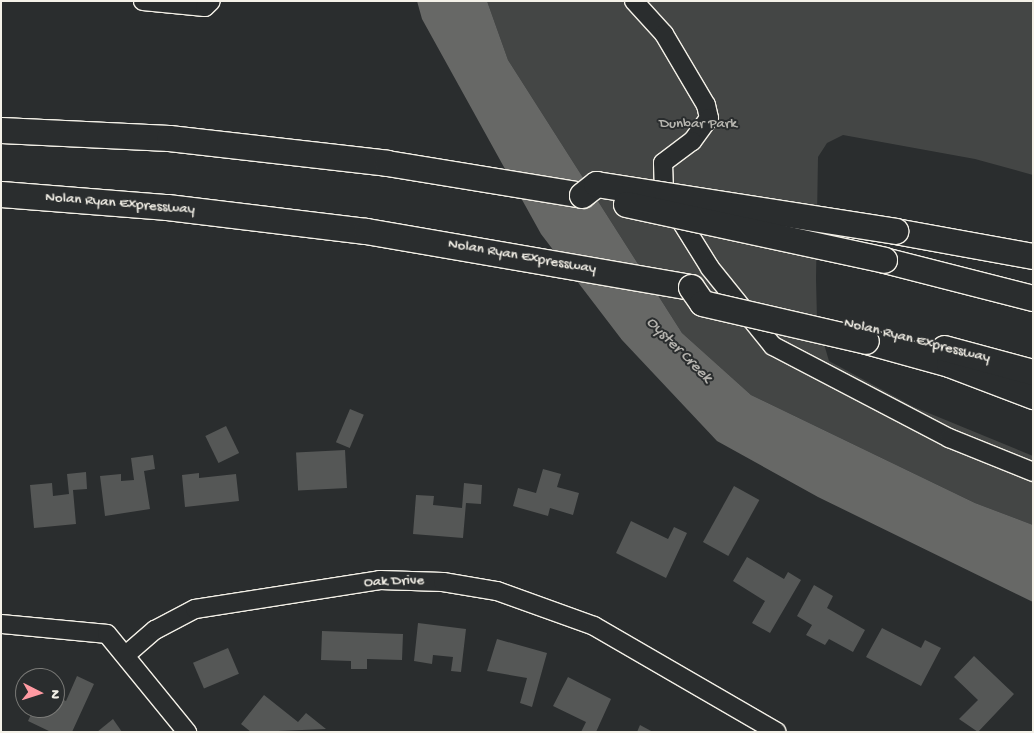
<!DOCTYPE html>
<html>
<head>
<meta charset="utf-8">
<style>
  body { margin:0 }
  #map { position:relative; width:1034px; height:733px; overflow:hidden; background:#2a2d2e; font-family:"Gochi Hand",sans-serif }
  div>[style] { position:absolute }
  .green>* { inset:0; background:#444645 }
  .water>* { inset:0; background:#676866 }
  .building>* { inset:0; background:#555756; transform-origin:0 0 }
  .roads { filter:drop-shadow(1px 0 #f4f1e8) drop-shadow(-1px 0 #f4f1e8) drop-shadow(0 1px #f4f1e8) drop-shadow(0 -1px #f4f1e8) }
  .minor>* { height:18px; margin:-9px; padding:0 9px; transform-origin:9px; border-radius:9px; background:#2a2d2e }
  .highway>* { height:25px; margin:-12.5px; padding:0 12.5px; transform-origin:12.5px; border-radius:12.5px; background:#2a2d2e }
  .bridges { filter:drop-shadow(1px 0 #f4f1e8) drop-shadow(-1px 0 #f4f1e8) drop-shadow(0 1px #f4f1e8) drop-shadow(0 -1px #f4f1e8) }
  .highway-bridge>* { height:25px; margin:-12.5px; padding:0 12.5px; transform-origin:12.5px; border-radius:12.5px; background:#2a2d2e }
  span { translate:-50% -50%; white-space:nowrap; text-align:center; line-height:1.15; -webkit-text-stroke:4px #2a2d2e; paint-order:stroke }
  .park-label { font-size:15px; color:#b6b5af }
  .street-label { font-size:15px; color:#f4f1e8 }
  .water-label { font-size:16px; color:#b5b3ae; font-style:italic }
  .frame { position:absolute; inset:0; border:2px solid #f4f1e8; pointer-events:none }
  .north { position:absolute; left:15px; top:668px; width:50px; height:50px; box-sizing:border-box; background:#2a2d2e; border:1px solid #7b7b78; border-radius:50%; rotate:95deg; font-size:14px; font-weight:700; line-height:20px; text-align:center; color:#f4f1e8 }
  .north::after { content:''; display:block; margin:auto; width:18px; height:22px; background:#ff9aa2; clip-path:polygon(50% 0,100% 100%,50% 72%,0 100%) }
</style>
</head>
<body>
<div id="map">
  <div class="green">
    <div style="clip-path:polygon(487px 1px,1033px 1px,1033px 175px,975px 159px,843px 135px,827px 143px,818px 157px,816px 279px,817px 320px,829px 361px,914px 407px,1033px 456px,1033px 525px,975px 503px,751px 395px,682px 333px,508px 60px)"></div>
  </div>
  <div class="water">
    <div style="clip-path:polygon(417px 1px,487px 1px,508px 60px,682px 333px,751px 395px,975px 503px,1033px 525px,1033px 602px,818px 497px,717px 441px,622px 340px,541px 234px,422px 19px)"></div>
  </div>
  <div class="building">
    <div style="left:350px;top:409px;width:15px;height:36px;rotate:23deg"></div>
    <div style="left:226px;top:426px;width:30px;height:23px;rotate:64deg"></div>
    <div style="left:345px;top:450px;width:38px;height:49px;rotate:87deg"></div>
    <div style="clip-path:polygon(153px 455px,155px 469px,144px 471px,150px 509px,105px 516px,100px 476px,121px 474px,121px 481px,134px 480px,131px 458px)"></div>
    <div style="clip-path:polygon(543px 469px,561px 474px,557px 487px,579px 493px,573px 515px,550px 508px,548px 516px,513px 506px,518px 488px,536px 493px)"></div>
    <div style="clip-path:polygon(86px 472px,87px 489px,73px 490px,76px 524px,34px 528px,30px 485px,52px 483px,53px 496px,69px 494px,67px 474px)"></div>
    <div style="clip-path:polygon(199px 473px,199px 478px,236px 474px,239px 501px,185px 507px,182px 475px)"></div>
    <div style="clip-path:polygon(464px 483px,482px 485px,481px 504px,466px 503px,463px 538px,413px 534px,416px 495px,434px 496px,433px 505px,462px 508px)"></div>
    <div style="left:734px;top:486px;width:29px;height:64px;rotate:29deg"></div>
    <div style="clip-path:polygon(631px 521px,668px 539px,674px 527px,687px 533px,666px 578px,616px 553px)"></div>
    <div style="clip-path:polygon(747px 557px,784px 579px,788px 572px,801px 580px,770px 633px,752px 623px,765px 601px,733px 581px)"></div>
    <div style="clip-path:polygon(814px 585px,833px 596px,827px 608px,865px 630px,853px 652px,829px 639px,825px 645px,806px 635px,812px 625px,797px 616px)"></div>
    <div style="clip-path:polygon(418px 623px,466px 629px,461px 672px,451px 671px,453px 657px,433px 655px,432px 664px,414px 661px)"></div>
    <div style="clip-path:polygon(882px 628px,921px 648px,925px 640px,941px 648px,921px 686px,866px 657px)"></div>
    <div style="clip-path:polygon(322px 631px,403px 634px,402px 660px,367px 659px,367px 669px,351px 669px,351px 661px,321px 660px)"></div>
    <div style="clip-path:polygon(497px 639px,547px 653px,532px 707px,520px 703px,527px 678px,487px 671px)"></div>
    <div style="left:228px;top:648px;width:28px;height:38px;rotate:67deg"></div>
    <div style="clip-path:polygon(974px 656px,1014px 694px,978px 732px,959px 719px,978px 700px,954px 677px)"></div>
    <div style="clip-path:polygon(77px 676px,94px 684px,72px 732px,51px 732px,28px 721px,34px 708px,55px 708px,55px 696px,66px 701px)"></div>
    <div style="clip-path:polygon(568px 677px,611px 699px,596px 732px,581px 732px,586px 722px,553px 706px)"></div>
    <div style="clip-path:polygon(264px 695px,298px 722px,306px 713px,326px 729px,251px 732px,241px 724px)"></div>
    <div style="clip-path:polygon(113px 719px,122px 732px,97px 732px)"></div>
    <div style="clip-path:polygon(640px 725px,653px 732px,637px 732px)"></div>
  </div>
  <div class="roads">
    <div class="minor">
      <div style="left:143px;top:1px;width:62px;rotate:5.5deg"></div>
      <div style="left:205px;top:7px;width:8px;rotate:-45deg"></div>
      <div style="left:634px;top:1px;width:45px;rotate:47.7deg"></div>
      <div style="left:664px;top:34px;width:82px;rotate:59.4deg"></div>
      <div style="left:706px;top:105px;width:13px;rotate:77deg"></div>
      <div style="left:709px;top:118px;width:29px;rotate:126deg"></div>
      <div style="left:692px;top:141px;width:36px;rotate:143deg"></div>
      <div style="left:663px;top:163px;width:31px;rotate:88deg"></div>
      <div style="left:664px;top:194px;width:87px;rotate:58.1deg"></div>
      <div style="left:710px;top:268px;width:100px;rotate:51.1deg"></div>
      <div style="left:773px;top:346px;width:199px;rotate:27.6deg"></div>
      <div style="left:949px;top:438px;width:91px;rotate:22deg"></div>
      <div style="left:1px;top:624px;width:106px;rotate:5.4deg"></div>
      <div style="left:107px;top:634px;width:127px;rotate:50.8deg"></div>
      <div style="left:127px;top:654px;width:37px;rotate:-41deg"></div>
      <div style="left:155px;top:630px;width:45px;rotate:-27.7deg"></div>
      <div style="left:195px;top:609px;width:187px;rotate:-8.9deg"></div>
      <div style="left:380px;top:580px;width:63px;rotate:1.8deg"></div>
      <div style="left:443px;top:582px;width:55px;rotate:9.5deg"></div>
      <div style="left:497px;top:591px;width:103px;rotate:19.8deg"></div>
      <div style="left:594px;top:626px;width:211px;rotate:30.1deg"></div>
    </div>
    <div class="highway">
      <div style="left:1px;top:130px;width:168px;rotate:2.7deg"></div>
      <div style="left:169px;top:138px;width:219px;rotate:6.5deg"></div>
      <div style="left:387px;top:163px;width:198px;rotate:9.3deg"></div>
      <div style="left:1px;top:194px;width:167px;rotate:4.5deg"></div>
      <div style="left:167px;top:207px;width:200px;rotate:6.9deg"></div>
      <div style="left:366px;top:231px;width:330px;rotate:9.8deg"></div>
      <div style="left:895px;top:231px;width:140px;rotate:10.3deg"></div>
      <div style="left:884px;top:260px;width:154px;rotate:14.3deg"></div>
      <div style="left:866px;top:341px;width:86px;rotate:15.5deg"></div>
      <div style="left:949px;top:364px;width:90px;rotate:20.9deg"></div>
      <div style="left:944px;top:348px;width:92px;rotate:15.1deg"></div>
    </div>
  </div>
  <div class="bridges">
    <div class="highway-bridge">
      <div style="left:582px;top:195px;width:18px;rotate:-38deg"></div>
      <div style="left:596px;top:184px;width:303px;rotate:8.9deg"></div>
      <div style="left:626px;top:204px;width:264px;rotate:12.2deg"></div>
      <div style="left:691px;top:287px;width:19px;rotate:55deg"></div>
      <div style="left:702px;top:303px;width:168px;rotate:13deg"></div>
    </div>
  </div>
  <div class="park-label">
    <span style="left:698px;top:125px">Dunbar Park</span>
  </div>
  <div class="street-label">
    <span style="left:120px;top:204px;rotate:5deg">Nolan Ryan Expressway</span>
    <span style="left:522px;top:257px;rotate:10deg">Nolan Ryan Expressway</span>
    <span style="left:917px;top:341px;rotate:14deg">Nolan Ryan Expressway</span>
    <span style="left:394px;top:582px;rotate:-2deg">Oak Drive</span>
  </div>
  <div class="water-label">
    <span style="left:678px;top:351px;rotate:45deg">Oyster Creek</span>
  </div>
  <div class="frame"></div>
  <div class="north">N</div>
</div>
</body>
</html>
